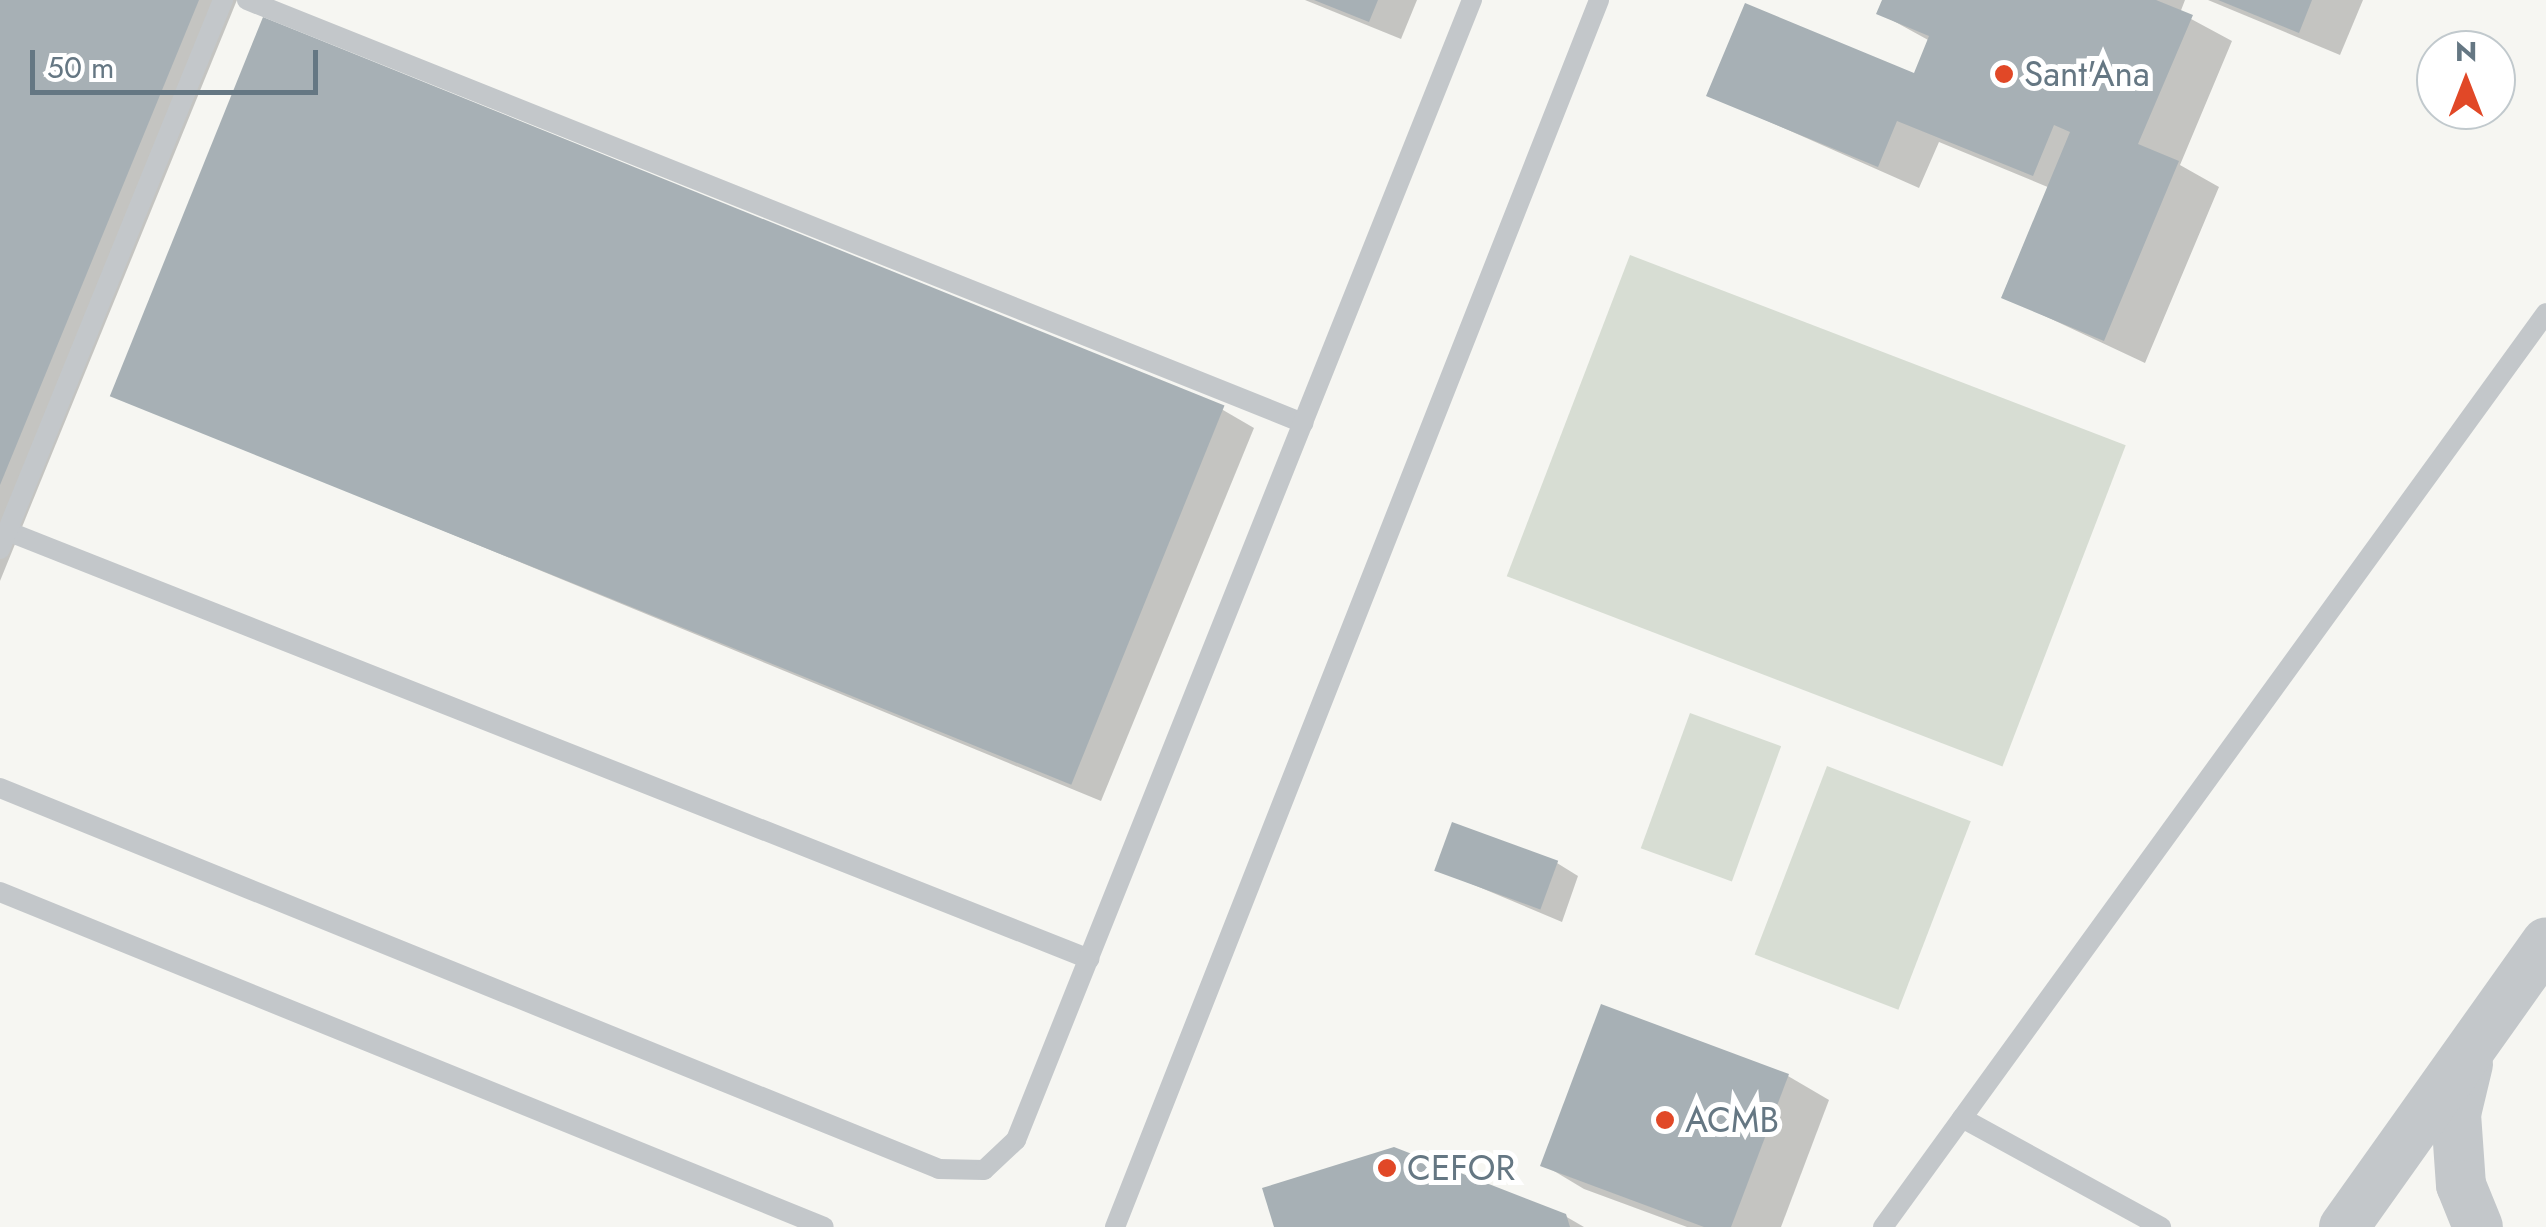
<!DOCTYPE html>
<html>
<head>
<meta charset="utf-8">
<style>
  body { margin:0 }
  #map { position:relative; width:2546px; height:1227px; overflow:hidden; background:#f6f6f2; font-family:Jost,sans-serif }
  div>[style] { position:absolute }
  .green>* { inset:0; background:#d7ddd3; transform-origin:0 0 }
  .shadow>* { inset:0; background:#0003 }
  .building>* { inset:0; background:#a7b0b5; transform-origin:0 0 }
  .service>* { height:20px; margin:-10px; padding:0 10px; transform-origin:10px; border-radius:10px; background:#c3c7ca }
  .tertiary>* { height:50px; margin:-25px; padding:0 25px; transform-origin:25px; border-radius:25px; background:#c3c7ca }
  .dots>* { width:28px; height:28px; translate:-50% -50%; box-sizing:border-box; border:5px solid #fff; border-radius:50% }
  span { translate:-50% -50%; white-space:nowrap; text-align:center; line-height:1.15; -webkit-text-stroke:10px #fff; paint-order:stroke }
  .poi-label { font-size:35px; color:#657783 }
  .left { translate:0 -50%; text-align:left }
  .north { position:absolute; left:2416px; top:30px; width:100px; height:100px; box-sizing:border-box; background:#fff; border:2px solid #c1c9cd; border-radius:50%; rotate:0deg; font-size:28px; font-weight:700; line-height:40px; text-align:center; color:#657783 }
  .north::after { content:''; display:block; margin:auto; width:35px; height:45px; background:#e14827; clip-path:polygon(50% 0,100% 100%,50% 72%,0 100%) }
  .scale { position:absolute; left:30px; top:50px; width:288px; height:45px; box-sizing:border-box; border:5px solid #657783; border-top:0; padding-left:12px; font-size:30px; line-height:35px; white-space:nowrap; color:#657783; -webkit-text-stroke:8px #fff; paint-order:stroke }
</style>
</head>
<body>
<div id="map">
  <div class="green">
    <div style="left:1630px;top:255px;width:531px;height:344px;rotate:21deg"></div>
    <div style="left:1690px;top:713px;width:97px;height:144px;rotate:20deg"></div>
    <div style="left:1827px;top:766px;width:154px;height:202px;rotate:21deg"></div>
  </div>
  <div class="shadow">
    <div style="clip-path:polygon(0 0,237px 0,0 581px)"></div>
    <div style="clip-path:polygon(1305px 0,1417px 0,1401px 39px)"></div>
    <div style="clip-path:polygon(1885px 0,2185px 0,2180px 13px,2232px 41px,2180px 165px,2219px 187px,2145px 363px,2004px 297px,2050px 188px,1939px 142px,1919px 188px,1709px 95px,1915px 76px,1930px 41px,1879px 13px)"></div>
    <div style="clip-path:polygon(2208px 0,2363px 0,2340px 55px)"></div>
    <div style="clip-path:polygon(111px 394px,1223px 410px,1254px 428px,1101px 801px)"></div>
    <div style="clip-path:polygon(1557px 863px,1578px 876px,1562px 922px,1436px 869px)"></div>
    <div style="clip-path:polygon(1788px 1076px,1829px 1100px,1781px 1227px,1687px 1227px,1584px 1189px,1544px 1165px)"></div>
    <div style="clip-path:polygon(1565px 1216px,1584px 1227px,1276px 1227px)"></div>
  </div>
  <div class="building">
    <div style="clip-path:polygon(0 0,199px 0,0 485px)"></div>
    <div style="clip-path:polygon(1314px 0,1378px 0,1369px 22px)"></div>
    <div style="clip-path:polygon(1882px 0,2156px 0,2193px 15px,2138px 144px,2179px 161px,2104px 341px,2001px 298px,2070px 132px,2054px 125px,2033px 176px,1897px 121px,1878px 167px,1706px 96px,1745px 3px,1914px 73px,1929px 36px,1876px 14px)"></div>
    <div style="clip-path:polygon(2218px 0,2312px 0,2299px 33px)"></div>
    <div style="left:263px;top:17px;width:1037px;height:409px;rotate:22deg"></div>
    <div style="left:1452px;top:822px;width:113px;height:52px;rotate:20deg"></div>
    <div style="clip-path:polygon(1601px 1004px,1789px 1074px,1731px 1227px,1704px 1227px,1540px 1166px)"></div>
    <div style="clip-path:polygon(1394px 1147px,1566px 1214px,1570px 1227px,1274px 1227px,1262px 1188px)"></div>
  </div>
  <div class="service">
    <div style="left:247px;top:0;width:1138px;rotate:21.83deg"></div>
    <div style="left:7px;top:531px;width:1164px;rotate:21.58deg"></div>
    <div style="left:0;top:549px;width:593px;rotate:-67.89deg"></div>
    <div style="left:0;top:788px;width:1013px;rotate:22.08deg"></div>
    <div style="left:939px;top:1169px;width:45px;rotate:1.3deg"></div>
    <div style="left:984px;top:1170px;width:44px;rotate:-43.2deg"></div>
    <div style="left:1016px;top:1140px;width:1228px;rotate:-68.2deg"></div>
    <div style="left:0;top:892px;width:889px;rotate:22.12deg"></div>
    <div style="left:1962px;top:1118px;width:227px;rotate:28.7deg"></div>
    <div style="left:1115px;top:1227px;width:1319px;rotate:-68.47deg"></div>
    <div style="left:1883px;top:1227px;width:1129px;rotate:-54.04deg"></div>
  </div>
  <div class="tertiary">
    <div style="left:2468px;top:1064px;width:51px;rotate:103.5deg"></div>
    <div style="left:2456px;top:1114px;width:71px;rotate:86deg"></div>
    <div style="left:2461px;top:1185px;width:45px;rotate:68deg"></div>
    <div style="left:2344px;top:1227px;width:349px;rotate:-54.6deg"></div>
  </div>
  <div class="dots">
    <div style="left:2004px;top:74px;background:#e14827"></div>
    <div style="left:1665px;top:1120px;background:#e14827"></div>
    <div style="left:1387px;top:1168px;background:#e14827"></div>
  </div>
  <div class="poi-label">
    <span class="left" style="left:2024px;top:74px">Sant'Ana</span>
    <span class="left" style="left:1685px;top:1120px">ACMB</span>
    <span class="left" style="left:1407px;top:1168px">CEFOR</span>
  </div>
  <div class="north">N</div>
  <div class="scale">50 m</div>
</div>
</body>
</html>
